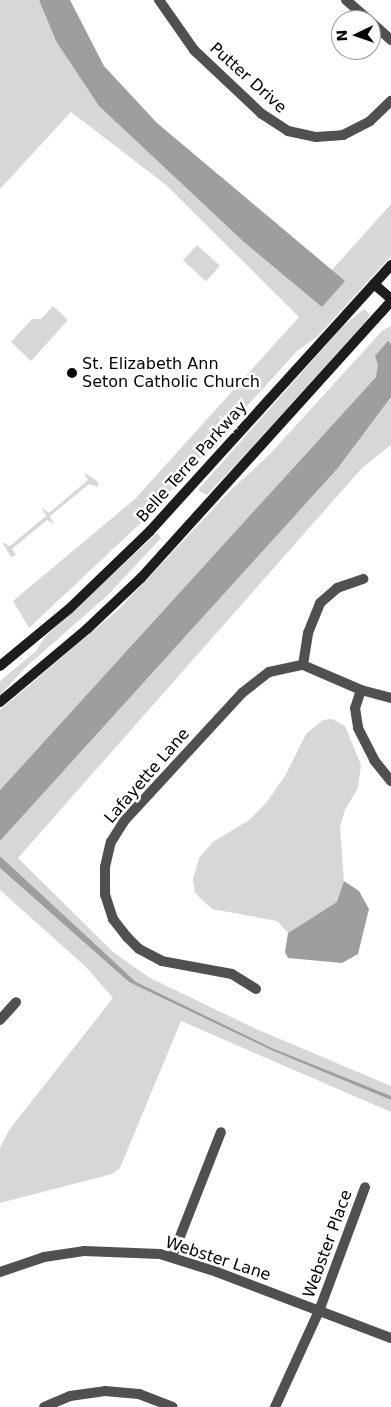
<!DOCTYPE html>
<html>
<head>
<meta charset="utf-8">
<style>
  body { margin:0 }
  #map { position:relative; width:391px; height:1407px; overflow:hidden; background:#fff; font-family:"DejaVu Sans",sans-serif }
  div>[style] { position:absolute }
  .green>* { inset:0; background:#d7d7d7; transform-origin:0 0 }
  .water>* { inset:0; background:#9e9e9e }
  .street>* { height:10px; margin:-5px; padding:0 5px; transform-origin:5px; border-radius:5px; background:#505050 }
  .secondary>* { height:10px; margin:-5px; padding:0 5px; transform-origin:5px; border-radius:5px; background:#1d1d1d }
  .dots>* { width:14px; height:14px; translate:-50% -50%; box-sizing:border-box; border:2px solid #fff; border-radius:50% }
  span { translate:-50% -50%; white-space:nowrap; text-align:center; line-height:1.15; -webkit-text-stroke:5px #fff; paint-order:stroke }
  .street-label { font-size:16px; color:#000 }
  .poi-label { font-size:16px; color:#000 }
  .left { translate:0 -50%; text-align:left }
  .north { position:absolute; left:331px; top:10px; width:50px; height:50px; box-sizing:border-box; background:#fff; border:1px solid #999; border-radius:50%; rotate:267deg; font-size:14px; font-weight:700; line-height:20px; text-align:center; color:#000 }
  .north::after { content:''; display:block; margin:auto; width:18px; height:22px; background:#000; clip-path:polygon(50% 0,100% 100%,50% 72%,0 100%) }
</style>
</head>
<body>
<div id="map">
  <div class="green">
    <div style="clip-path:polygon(0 0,39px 0,56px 41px,322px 307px,344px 281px,332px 270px,391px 204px,391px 256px,318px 336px,297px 351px,146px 518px,29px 628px,13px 601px,135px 499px,299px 317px,166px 185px,71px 112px,0 189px)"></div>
    <div style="left:197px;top:245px;width:31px;height:21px;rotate:42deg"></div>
    <div style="clip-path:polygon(53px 306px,68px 320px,31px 361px,11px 342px,32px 319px,41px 319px)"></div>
    <div style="clip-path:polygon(364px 309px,370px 315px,367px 320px,243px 457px,207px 495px,198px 490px,342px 327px)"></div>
    <div style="clip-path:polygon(391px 326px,391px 344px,388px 342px,376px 377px,0 790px,0 710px,119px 609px,232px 489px,269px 455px,383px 330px)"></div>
    <div style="clip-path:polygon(391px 397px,391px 445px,362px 468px,18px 858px,113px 952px,150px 978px,254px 1028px,391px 1086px,391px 1096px,272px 1048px,136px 982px,0 856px,0 841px,338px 468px)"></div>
    <div style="clip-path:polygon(84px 472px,98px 482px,98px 487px,89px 484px,50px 516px,54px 524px,47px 520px,12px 549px,16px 555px,11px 557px,2px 542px,10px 546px,46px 516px,42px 508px,49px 513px,88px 480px)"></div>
    <div style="clip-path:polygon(157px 533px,161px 538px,109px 594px,27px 666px,0 695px,0 681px,36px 651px,44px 638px)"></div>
    <div style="clip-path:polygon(332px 719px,345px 726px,361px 765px,358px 788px,345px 810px,340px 827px,344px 881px,338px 902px,288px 933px,277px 921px,212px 909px,195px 893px,193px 880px,199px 858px,213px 842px,249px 820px,266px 803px,285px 776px,306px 734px,323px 720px)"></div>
    <div style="clip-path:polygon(0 868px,129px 982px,271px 1050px,391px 1100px,391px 1112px,181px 1021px,120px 1168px,112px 1174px,0 1203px,0 1148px,9px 1130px,113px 998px,86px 967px,0 890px)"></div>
  </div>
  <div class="water">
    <div style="clip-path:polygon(39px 0,70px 0,104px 66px,157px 123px,345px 281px,322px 307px,244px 242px,99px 106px,56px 41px)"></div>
    <div style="clip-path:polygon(388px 341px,391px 344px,391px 397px,338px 468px,0 841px,0 790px,376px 377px,378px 365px,375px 356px)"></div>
    <div style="clip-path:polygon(0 856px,136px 982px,272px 1048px,391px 1096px,391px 1100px,271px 1050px,129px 982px,0 868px)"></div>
    <div style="clip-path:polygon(344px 881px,359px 891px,369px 909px,358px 954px,342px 963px,288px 958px,285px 952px,288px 933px,337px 902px)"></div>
  </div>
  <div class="street">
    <div style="left:159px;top:0;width:61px;rotate:55deg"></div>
    <div style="left:194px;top:50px;width:93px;rotate:43.3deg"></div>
    <div style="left:262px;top:114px;width:31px;rotate:33deg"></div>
    <div style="left:288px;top:131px;width:29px;rotate:12deg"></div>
    <div style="left:316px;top:137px;width:27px;rotate:-4deg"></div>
    <div style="left:343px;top:135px;width:30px;rotate:-27deg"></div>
    <div style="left:370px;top:121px;width:29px;rotate:-44deg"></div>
    <div style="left:346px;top:0;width:30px;rotate:41deg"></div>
    <div style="left:371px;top:22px;width:27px;rotate:42deg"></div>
    <div style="left:303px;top:665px;width:32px;rotate:-81deg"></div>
    <div style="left:308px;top:633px;width:32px;rotate:-68deg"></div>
    <div style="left:320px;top:603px;width:23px;rotate:-41deg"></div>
    <div style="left:337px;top:588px;width:28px;rotate:-19deg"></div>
    <div style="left:361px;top:690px;width:19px;rotate:108deg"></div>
    <div style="left:355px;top:708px;width:20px;rotate:81deg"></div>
    <div style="left:358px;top:728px;width:36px;rotate:63deg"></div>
    <div style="left:374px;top:760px;width:27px;rotate:51deg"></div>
    <div style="left:256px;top:989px;width:28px;rotate:-148deg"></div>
    <div style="left:232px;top:974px;width:71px;rotate:-169.5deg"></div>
    <div style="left:162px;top:961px;width:26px;rotate:-152deg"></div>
    <div style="left:139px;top:949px;width:17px;rotate:-135deg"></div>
    <div style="left:127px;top:937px;width:23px;rotate:-128deg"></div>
    <div style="left:113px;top:919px;width:25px;rotate:-108deg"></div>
    <div style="left:105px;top:895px;width:28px;rotate:-90deg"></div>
    <div style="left:105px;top:867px;width:26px;rotate:-77deg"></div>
    <div style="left:111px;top:842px;width:25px;rotate:-58deg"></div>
    <div style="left:124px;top:821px;width:174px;rotate:-47.3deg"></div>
    <div style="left:242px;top:693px;width:34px;rotate:-38deg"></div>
    <div style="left:269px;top:672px;width:35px;rotate:-12deg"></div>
    <div style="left:303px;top:665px;width:63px;rotate:23.3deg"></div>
    <div style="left:361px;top:690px;width:31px;rotate:15deg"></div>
    <div style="left:0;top:1020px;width:24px;rotate:-48deg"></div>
    <div style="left:172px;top:1257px;width:134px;rotate:-68.6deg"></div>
    <div style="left:0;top:1272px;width:46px;rotate:-18.8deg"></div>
    <div style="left:44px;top:1257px;width:40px;rotate:-8.5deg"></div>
    <div style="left:84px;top:1251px;width:76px;rotate:2.3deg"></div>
    <div style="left:160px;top:1254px;width:60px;rotate:17.5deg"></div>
    <div style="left:217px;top:1272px;width:186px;rotate:20.8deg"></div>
    <div style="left:44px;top:1407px;width:28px;rotate:-23deg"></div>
    <div style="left:70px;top:1396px;width:35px;rotate:-8deg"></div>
    <div style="left:105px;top:1391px;width:34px;rotate:5deg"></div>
    <div style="left:139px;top:1394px;width:36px;rotate:21deg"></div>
    <div style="left:275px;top:1407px;width:106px;rotate:-65.4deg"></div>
    <div style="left:319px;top:1311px;width:132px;rotate:-69.6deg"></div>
  </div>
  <div class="secondary">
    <div style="left:374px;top:284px;width:23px;rotate:41deg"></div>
    <div style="left:0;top:666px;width:89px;rotate:-39.6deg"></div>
    <div style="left:69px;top:609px;width:112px;rotate:-43.9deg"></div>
    <div style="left:150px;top:531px;width:359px;rotate:-47.8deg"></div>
    <div style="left:0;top:702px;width:114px;rotate:-40deg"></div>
    <div style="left:87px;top:629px;width:74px;rotate:-43.4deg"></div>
    <div style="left:141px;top:578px;width:373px;rotate:-47.9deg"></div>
  </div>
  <div class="dots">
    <div style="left:72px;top:373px;background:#000"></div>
  </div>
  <div class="street-label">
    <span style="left:248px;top:78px;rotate:42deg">Putter Drive</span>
    <span style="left:192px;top:462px;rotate:-48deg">Belle Terre Parkway</span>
    <span style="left:147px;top:776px;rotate:-49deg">Lafayette Lane</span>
    <span style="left:328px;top:1244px;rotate:-70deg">Webster Place</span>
    <span style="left:218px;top:1259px;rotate:18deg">Webster Lane</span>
  </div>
  <div class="poi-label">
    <span class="left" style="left:82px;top:373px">St. Elizabeth Ann<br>Seton Catholic Church</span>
  </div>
  <div class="north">N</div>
</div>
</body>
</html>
